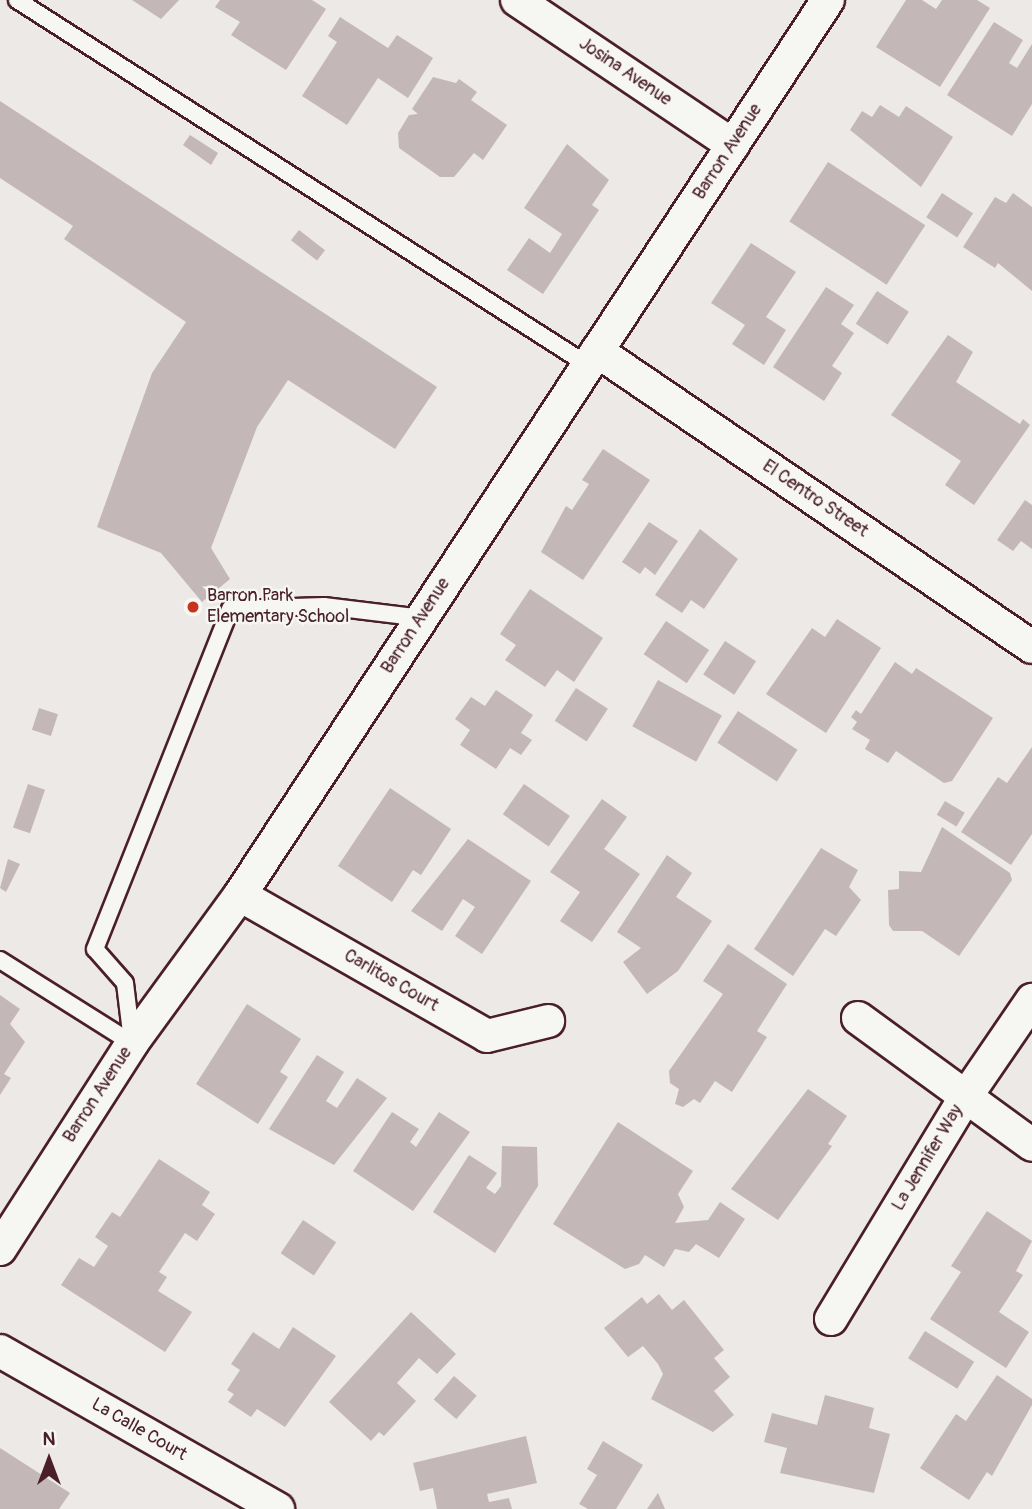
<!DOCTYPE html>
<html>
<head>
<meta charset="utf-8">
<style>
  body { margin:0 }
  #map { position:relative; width:1032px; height:1509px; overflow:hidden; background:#ece9e6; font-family:Pangolin,sans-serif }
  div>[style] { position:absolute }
  .building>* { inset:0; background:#c4b7b7; transform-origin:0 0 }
  .roads { filter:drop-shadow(2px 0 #4a1f2b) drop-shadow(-2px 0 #4a1f2b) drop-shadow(0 2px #4a1f2b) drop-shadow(0 -2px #4a1f2b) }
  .service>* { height:16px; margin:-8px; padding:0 8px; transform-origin:8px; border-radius:8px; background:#f6f6f2 }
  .minor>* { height:32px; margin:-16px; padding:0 16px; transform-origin:16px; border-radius:16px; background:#f6f6f2 }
  .dots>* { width:19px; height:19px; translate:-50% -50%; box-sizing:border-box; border:4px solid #f6f6f2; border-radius:50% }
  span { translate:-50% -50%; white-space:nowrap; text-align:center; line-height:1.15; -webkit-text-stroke:5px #f6f6f2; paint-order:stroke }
  .street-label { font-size:18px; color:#4a1f2b }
  .poi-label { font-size:18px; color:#4a1f2b }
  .left { translate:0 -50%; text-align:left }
  .north { position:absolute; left:14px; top:1425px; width:70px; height:70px; -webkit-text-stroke:5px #f6f6f2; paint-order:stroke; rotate:0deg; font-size:19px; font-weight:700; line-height:28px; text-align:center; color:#4a1f2b }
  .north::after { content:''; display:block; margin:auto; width:24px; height:32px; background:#4a1f2b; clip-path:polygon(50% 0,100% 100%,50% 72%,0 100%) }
</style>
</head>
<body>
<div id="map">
  <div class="building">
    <div style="clip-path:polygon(132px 0,179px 0,161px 19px)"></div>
    <div style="clip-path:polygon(220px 0,312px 0,326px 9px,286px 70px,231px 35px,240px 22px,215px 7px)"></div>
    <div style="clip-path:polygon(906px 0,922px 0,936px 9px,942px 0,977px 0,990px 8px,940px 87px,876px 47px)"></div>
    <div style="clip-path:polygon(340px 17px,388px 48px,397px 35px,433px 58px,408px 98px,378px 78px,347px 125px,302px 96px,337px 42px,328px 36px)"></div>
    <div style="clip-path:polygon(994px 22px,1023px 40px,1009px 63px,1017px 68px,1032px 44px,1032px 104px,1012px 136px,947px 95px)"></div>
    <div style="clip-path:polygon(433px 77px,456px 83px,459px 79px,477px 92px,471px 100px,507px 125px,483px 160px,474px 153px,454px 177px,440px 177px,399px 148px,398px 133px,409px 115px,418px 114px,412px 109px)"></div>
    <div style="clip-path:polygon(0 101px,437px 387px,395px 449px,288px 380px,257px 427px,211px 548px,230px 579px,202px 602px,161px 553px,97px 527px,152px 373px,186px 322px,64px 239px,73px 226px,0 178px)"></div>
    <div style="clip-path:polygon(880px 105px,899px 117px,906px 106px,953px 137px,921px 187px,850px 130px,862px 111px,872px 117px)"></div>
    <div style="clip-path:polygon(190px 135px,218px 153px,211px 165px,183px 145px)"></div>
    <div style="clip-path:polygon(567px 144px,609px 180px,592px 205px,599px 210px,543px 294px,507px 270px,529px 238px,550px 253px,562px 234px,524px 208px)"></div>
    <div style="left:828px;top:162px;width:116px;height:71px;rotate:33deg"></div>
    <div style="left:942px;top:193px;width:37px;height:29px;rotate:33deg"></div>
    <div style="clip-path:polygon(1013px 193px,1032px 207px,1032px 291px,998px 263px,995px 268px,963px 247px,995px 197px,1006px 203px)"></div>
    <div style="left:299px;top:230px;width:33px;height:13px;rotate:38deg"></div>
    <div style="clip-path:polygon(751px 243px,796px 272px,766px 317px,786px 330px,764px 365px,732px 344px,745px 325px,711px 303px)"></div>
    <div style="clip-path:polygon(826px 287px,854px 305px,841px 324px,854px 333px,832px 366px,842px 373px,824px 401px,773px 367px)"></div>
    <div style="left:877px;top:291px;width:38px;height:39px;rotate:33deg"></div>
    <div style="clip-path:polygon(948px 335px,973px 352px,956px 382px,1020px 424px,1023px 419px,1030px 425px,974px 505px,945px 485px,961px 461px,891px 415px)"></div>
    <div style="clip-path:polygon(603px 449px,650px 480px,583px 580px,541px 552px,566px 506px,572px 510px,589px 484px,582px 480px)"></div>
    <div style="clip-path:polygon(1025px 500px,1032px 505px,1032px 549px,1021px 541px,1013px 551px,997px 540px)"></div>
    <div style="clip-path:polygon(649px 522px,678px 541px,655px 575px,645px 567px,640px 574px,622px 562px)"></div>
    <div style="clip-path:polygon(700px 529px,738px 559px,704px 609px,691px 600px,682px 613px,655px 595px)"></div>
    <div style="clip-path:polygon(530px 589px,603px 638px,574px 682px,557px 670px,545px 687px,505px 660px,516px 645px,500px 634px)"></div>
    <div style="clip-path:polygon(837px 619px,881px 648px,826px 733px,766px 694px,812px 628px,825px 637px)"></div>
    <div style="left:666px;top:621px;width:52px;height:40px;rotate:34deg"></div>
    <div style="left:725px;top:641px;width:37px;height:40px;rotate:33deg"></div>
    <div style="clip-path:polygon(895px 662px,912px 674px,916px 668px,993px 718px,952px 781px,944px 783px,896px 751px,888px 763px,865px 749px,870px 740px,852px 729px,857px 722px,851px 717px,856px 710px,861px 714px)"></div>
    <div style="left:658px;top:680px;width:73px;height:53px;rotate:29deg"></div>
    <div style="left:576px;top:688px;width:38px;height:39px;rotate:33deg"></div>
    <div style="clip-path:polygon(496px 690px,533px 715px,521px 733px,532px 740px,521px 755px,510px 748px,496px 769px,460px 745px,470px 730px,455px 719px,471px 697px,485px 706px)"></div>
    <div style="left:39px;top:708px;width:20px;height:23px;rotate:18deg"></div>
    <div style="left:738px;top:711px;width:71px;height:38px;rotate:33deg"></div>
    <div style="clip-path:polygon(1032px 747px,1032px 834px,1011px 865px,961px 832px,998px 777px,1007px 783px)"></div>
    <div style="left:28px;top:784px;width:18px;height:46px;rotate:19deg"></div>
    <div style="left:524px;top:784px;width:56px;height:37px;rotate:35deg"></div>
    <div style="clip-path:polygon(390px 788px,451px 829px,421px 875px,413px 870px,392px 902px,338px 866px)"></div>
    <div style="clip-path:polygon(602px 799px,627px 817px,604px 849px,640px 874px,592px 942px,560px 921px,580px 892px,550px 872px)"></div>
    <div style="left:945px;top:801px;width:23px;height:16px;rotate:31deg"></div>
    <div style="clip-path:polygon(942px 827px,1010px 873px,1012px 880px,959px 956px,922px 931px,893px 931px,889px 925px,888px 890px,899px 889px,899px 871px,921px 872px)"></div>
    <div style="clip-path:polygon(468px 839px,531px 881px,482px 954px,455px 936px,475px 907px,463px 899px,442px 931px,411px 911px)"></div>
    <div style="clip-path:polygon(821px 848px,858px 870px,849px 887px,861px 900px,836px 936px,825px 929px,793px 976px,754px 949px)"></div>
    <div style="clip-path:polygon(667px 855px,692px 873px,676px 897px,712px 921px,678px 971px,647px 994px,623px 962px,641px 948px,617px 932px)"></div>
    <div style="clip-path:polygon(8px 859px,20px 864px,6px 892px,0 888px)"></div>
    <div style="clip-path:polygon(728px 944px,787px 984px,757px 1031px,767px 1037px,732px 1092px,715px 1081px,700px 1103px,694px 1099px,683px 1107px,675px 1104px,679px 1089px,670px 1083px,669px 1071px,723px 994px,703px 981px)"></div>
    <div style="clip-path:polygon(0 995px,20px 1009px,10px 1024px,25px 1042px,4px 1074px,11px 1078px,0 1095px)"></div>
    <div style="clip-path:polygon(247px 1004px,301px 1039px,280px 1072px,288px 1077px,258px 1124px,196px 1084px)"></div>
    <div style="clip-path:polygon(317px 1055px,344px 1072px,326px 1101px,337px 1108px,357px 1078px,387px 1098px,334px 1165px,269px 1129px)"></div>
    <div style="clip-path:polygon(808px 1089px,847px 1116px,828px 1144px,832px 1146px,778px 1220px,731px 1189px)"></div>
    <div style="clip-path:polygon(392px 1112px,419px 1129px,410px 1142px,416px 1147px,439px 1112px,470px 1132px,413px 1211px,353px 1171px)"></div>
    <div style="clip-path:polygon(618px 1122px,693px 1171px,678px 1194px,684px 1207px,675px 1223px,708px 1220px,720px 1202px,745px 1219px,719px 1258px,696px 1244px,689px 1252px,675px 1249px,664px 1267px,645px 1255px,639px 1264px,625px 1269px,553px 1224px)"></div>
    <div style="clip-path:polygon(502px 1146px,537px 1147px,538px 1186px,495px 1253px,433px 1212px,469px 1155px,497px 1173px,486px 1188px,495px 1194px,501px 1186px)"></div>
    <div style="clip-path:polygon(159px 1159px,210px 1192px,202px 1205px,215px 1214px,197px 1241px,185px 1233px,159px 1272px,167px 1277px,158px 1291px,192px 1312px,165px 1352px,61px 1285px,79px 1258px,94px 1267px,108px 1246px,95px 1237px,112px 1212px,120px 1217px)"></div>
    <div style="clip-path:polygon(987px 1211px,1032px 1241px,1016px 1271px,1023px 1275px,999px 1312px,1029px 1332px,1006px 1368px,930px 1319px,961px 1272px,951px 1266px)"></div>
    <div style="left:303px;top:1220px;width:40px;height:40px;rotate:34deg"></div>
    <div style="clip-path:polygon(659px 1294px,672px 1310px,684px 1300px,724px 1350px,714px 1358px,730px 1377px,714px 1391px,734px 1415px,713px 1432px,651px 1399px,663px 1374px,658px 1364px,643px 1346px,628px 1357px,604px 1328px,642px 1297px,647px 1304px)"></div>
    <div style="clip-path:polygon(411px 1312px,456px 1354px,437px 1374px,419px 1358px,397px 1383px,416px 1401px,384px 1436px,379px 1432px,371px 1441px,329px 1402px)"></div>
    <div style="clip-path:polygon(293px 1327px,336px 1356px,285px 1427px,257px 1409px,251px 1417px,228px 1402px,234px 1394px,227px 1390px,240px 1370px,231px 1364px,253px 1332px,279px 1349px)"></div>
    <div style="left:925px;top:1331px;width:58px;height:32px;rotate:32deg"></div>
    <div style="clip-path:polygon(997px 1375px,1032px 1399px,1032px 1405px,992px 1476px,987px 1472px,969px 1500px,920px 1468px,956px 1414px,966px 1421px)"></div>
    <div style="left:454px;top:1376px;width:30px;height:31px;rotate:41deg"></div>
    <div style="clip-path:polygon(825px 1395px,874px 1408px,869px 1428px,890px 1434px,874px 1493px,780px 1473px,787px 1448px,764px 1442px,772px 1413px,817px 1425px)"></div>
    <div style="clip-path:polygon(526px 1436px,537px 1483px,487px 1494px,489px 1502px,509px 1498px,512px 1509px,437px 1509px,433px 1488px,420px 1491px,413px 1463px)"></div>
    <div style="clip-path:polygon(603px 1441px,643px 1465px,616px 1509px,588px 1509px,579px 1504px,597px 1475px,587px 1469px)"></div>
    <div style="clip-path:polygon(0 1448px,70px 1493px,59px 1509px,0 1509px)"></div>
    <div style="clip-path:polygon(658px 1493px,665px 1509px,647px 1509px)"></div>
  </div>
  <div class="roads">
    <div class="service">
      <div style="left:17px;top:0;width:678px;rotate:32.59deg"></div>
      <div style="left:0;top:960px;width:156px;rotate:32.2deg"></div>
      <div style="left:132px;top:1041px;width:58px;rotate:-96.9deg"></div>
      <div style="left:125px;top:983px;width:45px;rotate:-131.4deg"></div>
      <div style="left:95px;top:949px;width:366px;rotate:-68.3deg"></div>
      <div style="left:230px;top:609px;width:94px;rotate:-1.8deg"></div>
      <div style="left:324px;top:606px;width:99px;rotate:7deg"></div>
    </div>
    <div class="minor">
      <div style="left:517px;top:0;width:260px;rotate:33.9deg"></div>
      <div style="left:597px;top:351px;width:526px;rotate:34.23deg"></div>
      <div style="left:240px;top:895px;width:284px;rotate:29.7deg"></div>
      <div style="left:487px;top:1036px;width:63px;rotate:-13.8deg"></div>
      <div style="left:858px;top:1018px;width:215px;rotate:36.1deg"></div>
      <div style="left:0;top:1249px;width:245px;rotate:-57.3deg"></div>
      <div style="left:132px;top:1043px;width:183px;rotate:-53.9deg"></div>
      <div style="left:240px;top:895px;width:1071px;rotate:-56.7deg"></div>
      <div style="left:831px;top:1319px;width:258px;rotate:-58.8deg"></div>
      <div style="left:965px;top:1098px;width:119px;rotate:-55.6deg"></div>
      <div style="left:0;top:1351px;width:320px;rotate:29.6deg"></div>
    </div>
  </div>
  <div class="dots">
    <div style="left:193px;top:607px;background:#c8321e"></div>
  </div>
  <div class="street-label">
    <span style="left:625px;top:72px;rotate:34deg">Josina Avenue</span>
    <span style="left:728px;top:152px;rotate:-57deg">Barron Avenue</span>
    <span style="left:815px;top:499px;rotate:34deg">El Centro Street</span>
    <span style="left:416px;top:626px;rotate:-57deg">Barron Avenue</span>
    <span style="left:391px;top:981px;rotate:30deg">Carlitos Court</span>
    <span style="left:98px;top:1095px;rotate:-57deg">Barron Avenue</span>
    <span style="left:928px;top:1158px;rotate:-59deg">La Jennifer Way</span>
    <span style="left:139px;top:1430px;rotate:30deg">La Calle Court</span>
  </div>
  <div class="poi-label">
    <span class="left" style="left:207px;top:607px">Barron Park<br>Elementary School</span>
  </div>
  <div class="north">N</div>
</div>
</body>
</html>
